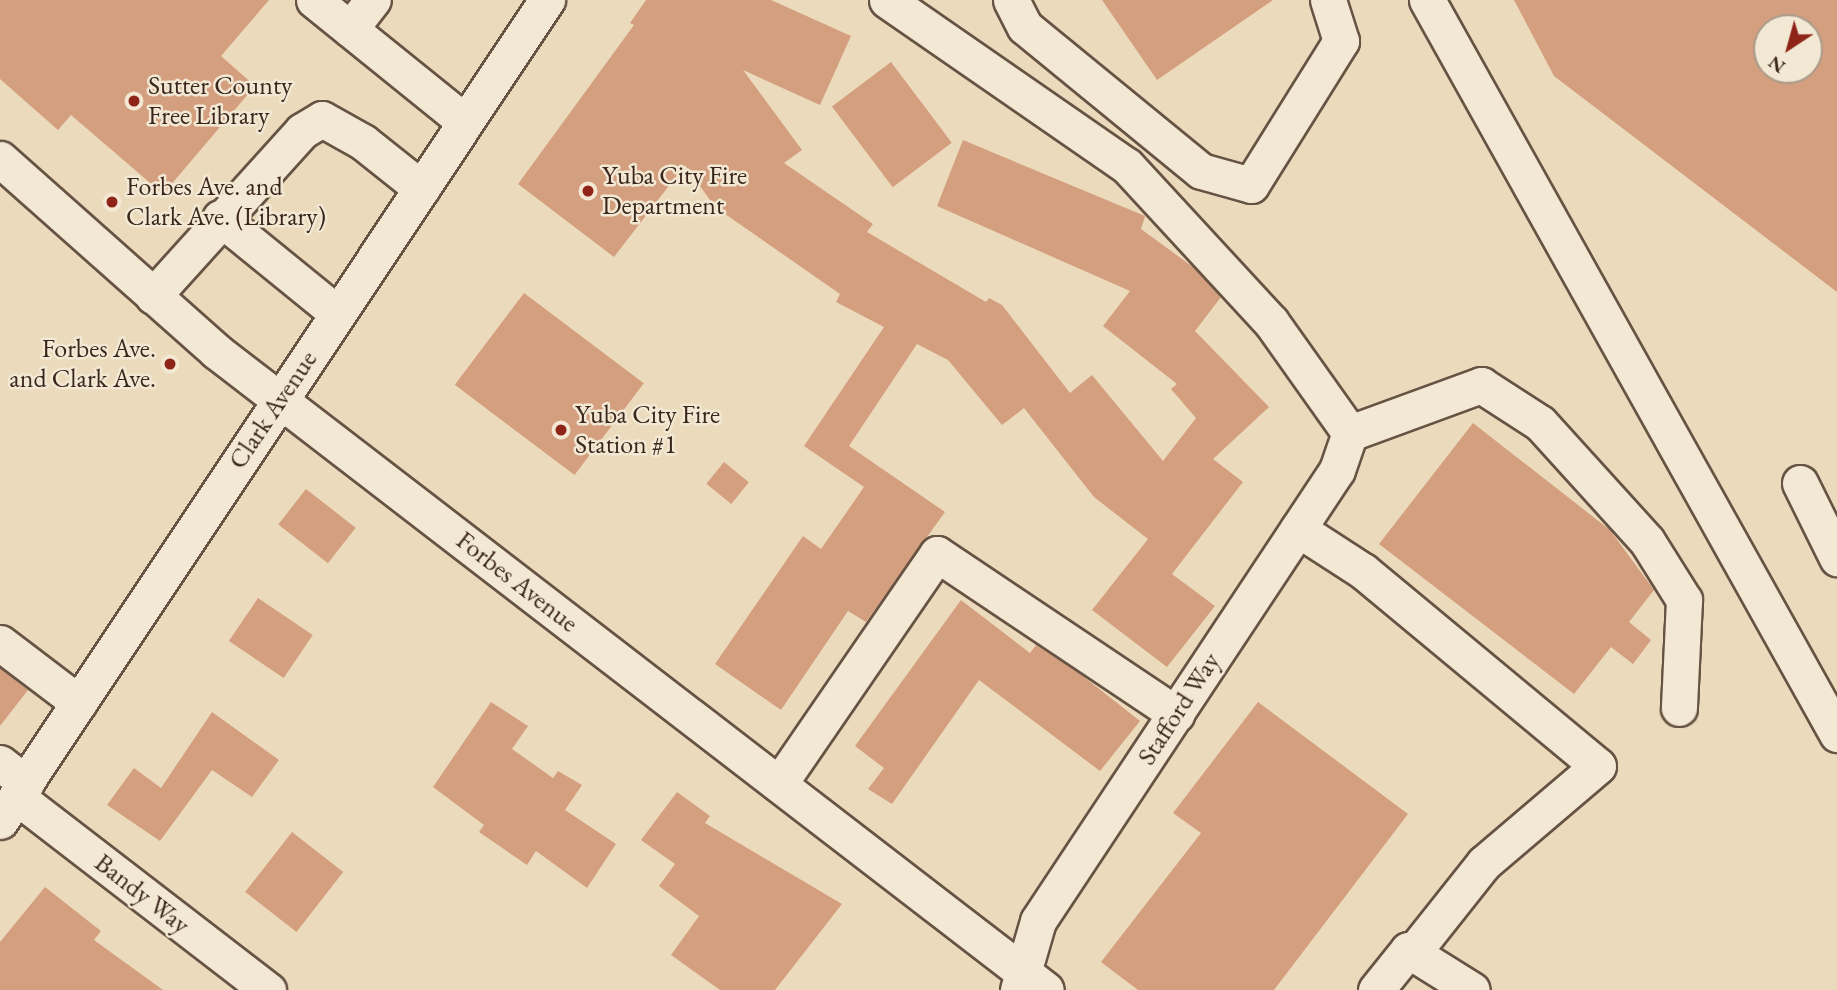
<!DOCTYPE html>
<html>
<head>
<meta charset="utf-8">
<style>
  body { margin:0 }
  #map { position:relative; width:1837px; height:990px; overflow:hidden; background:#ebdbbc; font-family:"EB Garamond",serif }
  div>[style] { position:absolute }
  .building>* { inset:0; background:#d49f7f; transform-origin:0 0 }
  .roads { filter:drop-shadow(2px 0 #675344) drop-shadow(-2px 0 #675344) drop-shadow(0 2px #675344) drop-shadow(0 -2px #675344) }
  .minor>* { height:35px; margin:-17.5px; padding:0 17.5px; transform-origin:17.5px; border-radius:17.5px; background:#f2e8d3 }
  .dots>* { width:19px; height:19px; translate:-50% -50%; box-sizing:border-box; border:4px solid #f2e8d3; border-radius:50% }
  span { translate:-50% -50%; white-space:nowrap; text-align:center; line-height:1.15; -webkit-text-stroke:5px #f2e8d3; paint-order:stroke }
  .poi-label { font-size:26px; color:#3b261c }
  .left { translate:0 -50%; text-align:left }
  .right { translate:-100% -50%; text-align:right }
  .street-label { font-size:26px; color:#3b261c }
  .north { position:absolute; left:1753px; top:14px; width:70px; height:70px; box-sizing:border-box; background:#f2e8d3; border:2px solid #a99a8a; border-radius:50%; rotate:216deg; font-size:19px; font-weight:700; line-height:28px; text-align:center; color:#3b261c }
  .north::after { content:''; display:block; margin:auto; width:24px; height:32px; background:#8f2418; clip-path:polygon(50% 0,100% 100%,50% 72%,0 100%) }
</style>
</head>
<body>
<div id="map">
  <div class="building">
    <div style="clip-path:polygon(0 0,269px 0,221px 56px,255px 86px,163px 194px,71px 115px,58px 130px,0 79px)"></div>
    <div style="clip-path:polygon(646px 0,771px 0,851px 36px,820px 105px,743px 70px,802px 150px,784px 163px,873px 224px,867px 232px,986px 302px,989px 298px,1002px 305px,1070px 393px,1092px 375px,1163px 461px,1196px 418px,1171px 389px,1177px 384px,1103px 326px,1130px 291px,937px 206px,963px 140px,1145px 216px,1141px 229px,1193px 267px,1221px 297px,1195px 331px,1269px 407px,1213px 459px,1243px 482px,1172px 574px,1215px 606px,1167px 667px,1092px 610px,1148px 539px,1094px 497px,1024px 408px,1002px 425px,948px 360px,917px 344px,849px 446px,945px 512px,866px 622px,848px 611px,781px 710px,715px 664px,803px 536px,821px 549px,864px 487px,804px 446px,884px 327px,836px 302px,840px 294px,715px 207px,685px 165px,614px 257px,518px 184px,634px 25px,630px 23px)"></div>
    <div style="clip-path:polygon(1102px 0,1273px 0,1157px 80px)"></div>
    <div style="clip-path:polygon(evenodd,1514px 0,1837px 0,1837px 292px,1554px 76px,1514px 0,1767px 28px,1809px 28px,1809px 70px,1767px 70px,1767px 28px)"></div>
    <div style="left:891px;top:62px;width:101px;height:74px;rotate:53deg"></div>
    <div style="left:524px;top:293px;width:150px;height:115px;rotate:37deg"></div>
    <div style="clip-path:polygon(1473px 423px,1610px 530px,1654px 590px,1629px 622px,1651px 640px,1633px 664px,1611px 647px,1574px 694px,1379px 544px)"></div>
    <div style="left:724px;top:462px;width:32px;height:28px;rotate:39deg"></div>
    <div style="left:306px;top:489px;width:63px;height:45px;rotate:38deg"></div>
    <div style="left:258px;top:598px;width:66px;height:52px;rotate:34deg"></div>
    <div style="clip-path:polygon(961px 600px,1030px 653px,1036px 645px,1079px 673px,1140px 721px,1100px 771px,979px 680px,892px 804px,868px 789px,884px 768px,855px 746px)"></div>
    <div style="clip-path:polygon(0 668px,28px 690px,0 726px)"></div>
    <div style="clip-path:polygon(491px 702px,528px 726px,512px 749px,553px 778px,558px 771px,582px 785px,565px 810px,616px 844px,587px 888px,536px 851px,527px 865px,479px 832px,484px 825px,433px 787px)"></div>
    <div style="clip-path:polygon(1258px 702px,1408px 814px,1274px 990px,1138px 990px,1101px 962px,1201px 833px,1173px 813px)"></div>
    <div style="clip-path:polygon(212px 712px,279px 760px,252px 797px,212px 770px,160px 841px,107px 805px,134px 768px,161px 788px)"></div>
    <div style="clip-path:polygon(677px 792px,710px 816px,705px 823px,842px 904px,775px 990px,720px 990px,671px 955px,699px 916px,659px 886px,675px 864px,641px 840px)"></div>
    <div style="left:292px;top:832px;width:65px;height:76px;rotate:38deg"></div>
    <div style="clip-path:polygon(45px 887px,101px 931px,94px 940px,163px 990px,0 990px,0 942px)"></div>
  </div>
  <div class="roads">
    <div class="minor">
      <div style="left:314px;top:0;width:194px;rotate:38.9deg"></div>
      <div style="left:887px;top:0;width:292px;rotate:34.7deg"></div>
      <div style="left:1127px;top:166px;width:212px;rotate:47.3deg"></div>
      <div style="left:1271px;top:322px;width:136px;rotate:54.6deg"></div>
      <div style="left:1011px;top:0;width:30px;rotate:63deg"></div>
      <div style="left:1025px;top:27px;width:227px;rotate:39.3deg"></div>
      <div style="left:1201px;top:171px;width:52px;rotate:15.6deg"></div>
      <div style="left:1251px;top:185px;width:170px;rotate:-58deg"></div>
      <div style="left:1341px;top:41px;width:43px;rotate:-107.6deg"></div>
      <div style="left:1427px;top:0;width:841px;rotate:60.81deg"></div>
      <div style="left:350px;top:29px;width:37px;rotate:-52deg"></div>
      <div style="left:0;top:159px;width:289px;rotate:41.6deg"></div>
      <div style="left:216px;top:351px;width:1047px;rotate:37.59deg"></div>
      <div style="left:220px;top:218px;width:151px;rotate:39.1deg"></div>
      <div style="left:153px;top:296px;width:222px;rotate:-47.9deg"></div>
      <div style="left:302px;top:131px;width:23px;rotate:-31deg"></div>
      <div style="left:322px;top:119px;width:47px;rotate:29.3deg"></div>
      <div style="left:363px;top:142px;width:75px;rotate:38.5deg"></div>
      <div style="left:1350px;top:433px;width:140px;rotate:-20.1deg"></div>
      <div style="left:1481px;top:385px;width:70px;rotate:32.8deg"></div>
      <div style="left:1540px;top:423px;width:159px;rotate:47.8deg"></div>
      <div style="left:1647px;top:541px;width:70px;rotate:57.9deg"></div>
      <div style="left:1684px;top:600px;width:108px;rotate:92.7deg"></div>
      <div style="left:1800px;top:483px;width:84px;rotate:63.7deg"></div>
      <div style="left:1298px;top:529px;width:77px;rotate:32.9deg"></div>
      <div style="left:1363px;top:571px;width:305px;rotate:39.7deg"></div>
      <div style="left:1598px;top:766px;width:150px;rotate:139.6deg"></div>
      <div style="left:1484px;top:863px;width:111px;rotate:128.4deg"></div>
      <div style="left:0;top:643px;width:99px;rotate:37.2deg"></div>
      <div style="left:0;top:763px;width:33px;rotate:38deg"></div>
      <div style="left:779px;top:784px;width:279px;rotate:-55.5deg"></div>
      <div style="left:937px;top:554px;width:288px;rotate:33.8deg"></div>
      <div style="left:17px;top:797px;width:317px;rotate:37.6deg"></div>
      <div style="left:0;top:821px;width:987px;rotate:-56.33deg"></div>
      <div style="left:1018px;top:990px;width:72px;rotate:-73.8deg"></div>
      <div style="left:1038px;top:921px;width:541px;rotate:-56.46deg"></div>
      <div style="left:1337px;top:470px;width:39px;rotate:-71deg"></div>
      <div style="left:1376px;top:990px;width:51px;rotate:-51.3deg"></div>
      <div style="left:1408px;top:950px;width:75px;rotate:32deg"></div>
    </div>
  </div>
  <div class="dots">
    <div style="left:134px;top:101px;background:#8f2418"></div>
    <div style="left:588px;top:191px;background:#8f2418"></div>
    <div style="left:112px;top:202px;background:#8f2418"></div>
    <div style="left:170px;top:364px;background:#8f2418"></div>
    <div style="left:561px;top:430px;background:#8f2418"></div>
  </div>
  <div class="poi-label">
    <span class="left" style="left:148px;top:101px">Sutter County<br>Free Library</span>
    <span class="left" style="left:602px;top:191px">Yuba City Fire<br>Department</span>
    <span class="left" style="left:126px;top:202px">Forbes Ave. and<br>Clark Ave. (Library)</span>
    <span class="right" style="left:156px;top:364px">Forbes Ave.<br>and Clark Ave.</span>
    <span class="left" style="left:575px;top:430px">Yuba City Fire<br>Station #1</span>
  </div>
  <div class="street-label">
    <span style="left:273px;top:410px;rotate:-56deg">Clark Avenue</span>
    <span style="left:517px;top:582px;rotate:38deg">Forbes Avenue</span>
    <span style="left:1179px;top:709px;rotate:-57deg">Stafford Way</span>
    <span style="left:142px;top:894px;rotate:38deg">Bandy Way</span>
  </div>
  <div class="north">N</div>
</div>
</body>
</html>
